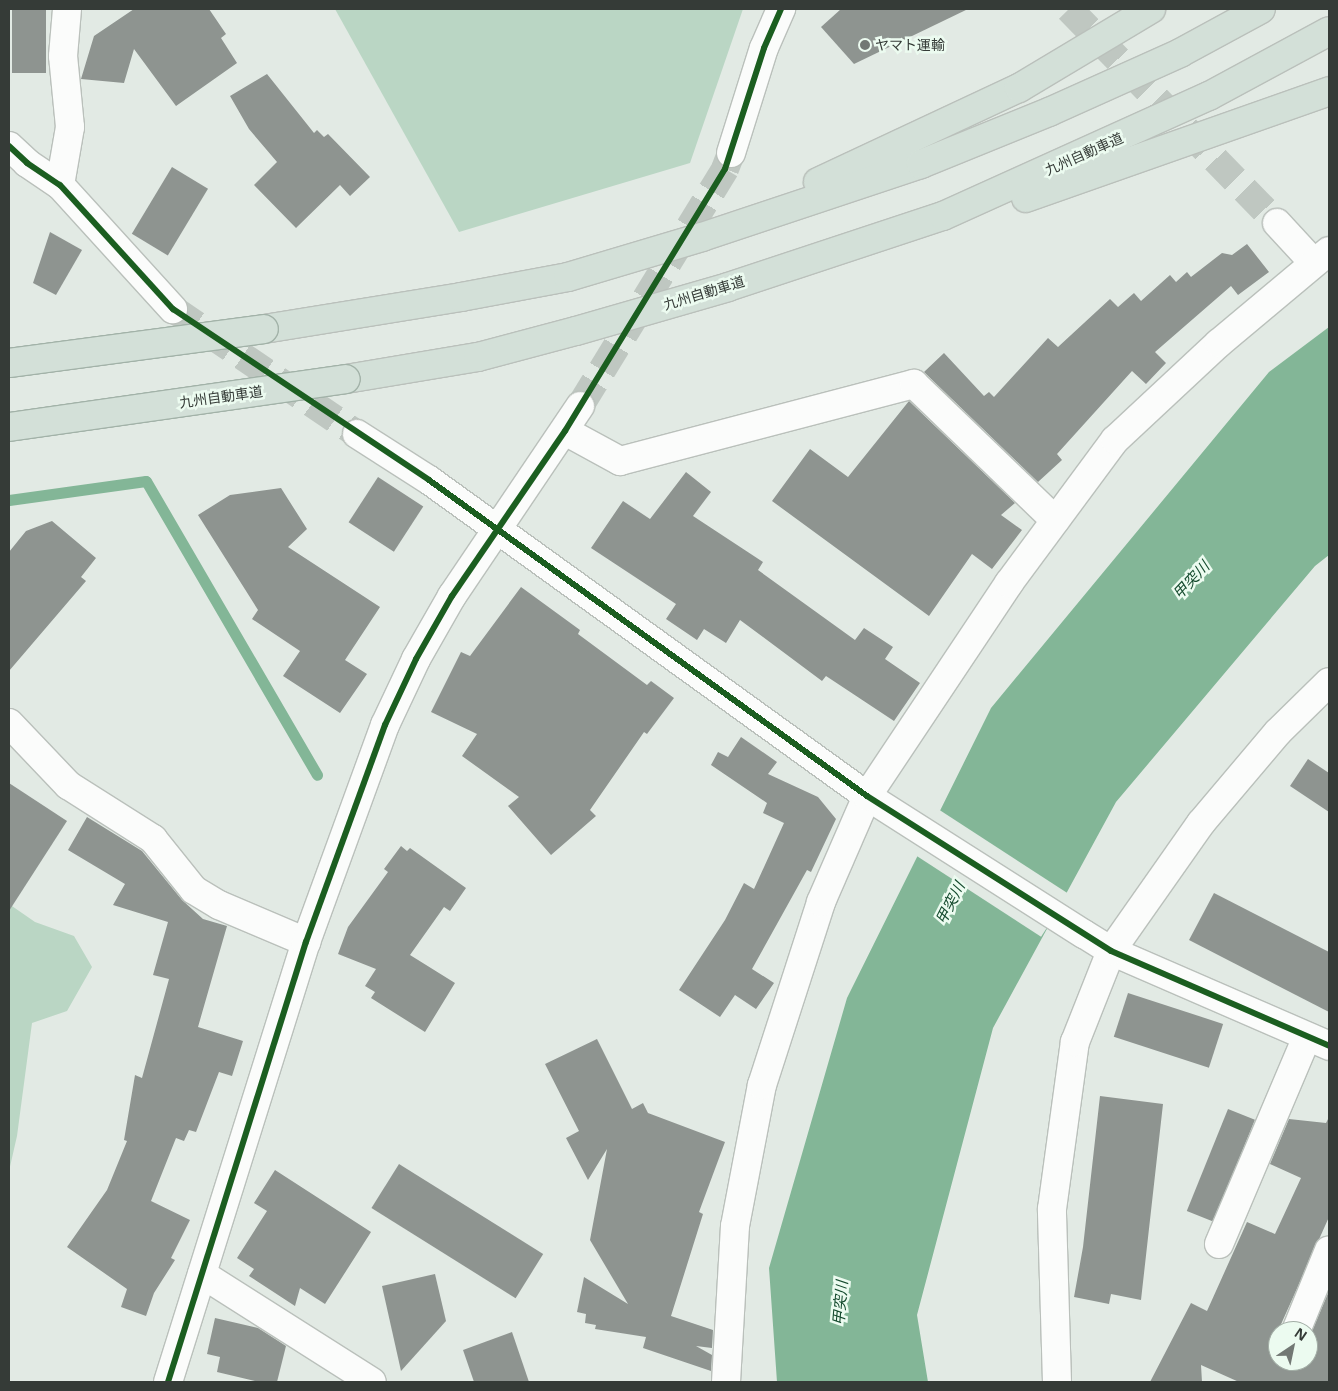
<!DOCTYPE html>
<html>
<head>
<meta charset="utf-8">
<style>
  body { margin:0 }
  #map { position:relative; width:1338px; height:1391px; overflow:hidden; background:#e2eae4; font-family:"Noto Sans","Noto Sans JP",sans-serif }
  div>[style] { position:absolute }
  .green>* { inset:0; background:#bad6c4 }
  .water>* { inset:0; background:#83b697 }
  .pier>* { inset:0; background:#e2eae4; transform-origin:0 0 }
  .stream>* { height:11px; margin:-5.5px; padding:0 5.5px; transform-origin:5.5px; border-radius:5.5px; background:#83b697 }
  .building>* { inset:0; background:#8e9490; transform-origin:0 0 }
  .minor-tunnel>* { height:28px; margin-top:-14px; transform-origin:0; background:repeating-linear-gradient(90deg,#bfc7c1 0 28px,transparent 0 42px) }
  .tertiary-tunnel>* { height:28px; margin-top:-14px; transform-origin:0; background:repeating-linear-gradient(90deg,#bfc7c1 0 28px,transparent 0 42px) }
  .roads { filter:drop-shadow(1px 0 #bac0bb) drop-shadow(-1px 0 #bac0bb) drop-shadow(0 1px #bac0bb) drop-shadow(0 -1px #bac0bb) }
  .minor>* { height:28px; margin:-14px; padding:0 14px; transform-origin:14px; border-radius:14px; background:#fbfcfb }
  .tertiary>* { height:28px; margin:-14px; padding:0 14px; transform-origin:14px; border-radius:14px; background:#fbfcfb }
  .motorway>* { height:28px; margin:-14px; padding:0 14px; transform-origin:14px; border-radius:14px; background:#d3e0d8 }
  .bridges { filter:drop-shadow(1px 0 #a2b2a8) drop-shadow(-1px 0 #a2b2a8) drop-shadow(0 1px #a2b2a8) drop-shadow(0 -1px #a2b2a8) }
  .motorway-bridge>* { height:28px; margin:-14px; padding:0 14px; transform-origin:14px; border-radius:14px; background:#d3e0d8 }
  .cycleway>* { height:6px; margin:-3px; padding:0 3px; transform-origin:3px; border-radius:3px; background:#1b5e20 }
  .dots>* { width:14px; height:14px; translate:-50% -50%; box-sizing:border-box; border:2px solid #ecfbf0; border-radius:50% }
  span { translate:-50% -50%; white-space:nowrap; text-align:center; line-height:1.15; -webkit-text-stroke:5px #ecfbf0; paint-order:stroke }
  .poi-label { font-size:14px; color:#353b37 }
  .left { translate:0 -50%; text-align:left }
  .street-label { font-size:14px; color:#353b37 }
  .water-label { font-size:15px; color:#154b2e; font-style:italic }
  .frame { position:absolute; inset:0; border:10px solid #353b37; pointer-events:none }
  .north { position:absolute; left:1268px; top:1321px; width:50px; height:50px; box-sizing:border-box; background:#ecfbf0; border:1px solid #a3aea6; border-radius:50%; rotate:34deg; font-size:14px; font-weight:700; line-height:20px; text-align:center; color:#353b37 }
  .north::after { content:''; display:block; margin:auto; width:18px; height:22px; background:#727874; clip-path:polygon(50% 0,100% 100%,50% 72%,0 100%) }
</style>
</head>
<body>
<div id="map">
  <div class="green">
    <div style="clip-path:polygon(335px 9px,743px 9px,690px 163px,459px 232px)"></div>
    <div style="clip-path:polygon(9px 904px,35px 922px,74px 936px,92px 967px,67px 1011px,32px 1023px,17px 1136px,9px 1171px)"></div>
  </div>
  <div class="water">
    <div style="clip-path:polygon(1329px 327px,1329px 555px,1315px 566px,1116px 802px,993px 1028px,917px 1315px,928px 1382px,777px 1382px,769px 1268px,847px 998px,991px 708px,1269px 372px)"></div>
  </div>
  <div class="pier">
    <div style="left:938px;top:809px;width:156px;height:51px;rotate:33deg"></div>
  </div>
  <div class="stream">
    <div style="left:9px;top:500px;width:138px;rotate:-7.9deg"></div>
    <div style="left:146px;top:481px;width:340px;rotate:59.8deg"></div>
  </div>
  <div class="building">
    <div style="left:12px;top:9px;width:34px;height:64px"></div>
    <div style="clip-path:polygon(134px 9px,209px 9px,226px 34px,221px 38px,237px 63px,176px 106px,134px 49px,124px 83px,81px 79px,94px 36px)"></div>
    <div style="clip-path:polygon(841px 9px,968px 9px,854px 64px,821px 27px)"></div>
    <div style="clip-path:polygon(267px 74px,314px 133px,317px 130px,324px 137px,328px 134px,370px 177px,350px 196px,340px 185px,296px 228px,254px 185px,277px 162px,249px 129px,230px 96px)"></div>
    <div style="left:172px;top:167px;width:42px;height:78px;rotate:31deg"></div>
    <div style="clip-path:polygon(50px 232px,82px 250px,56px 295px,33px 283px)"></div>
    <div style="clip-path:polygon(1247px 244px,1269px 272px,1238px 295px,1231px 286px,1155px 352px,1166px 363px,1146px 384px,1132px 371px,1057px 454px,1062px 460px,1038px 482px,924px 372px,944px 353px,984px 396px,989px 392px,994px 397px,1048px 338px,1058px 347px,1110px 299px,1118px 307px,1134px 293px,1141px 301px,1170px 275px,1176px 282px,1187px 272px,1191px 277px,1222px 253px,1232px 255px)"></div>
    <div style="clip-path:polygon(909px 401px,1015px 503px,1001px 515px,1022px 530px,992px 569px,972px 554px,929px 616px,772px 501px,810px 449px,848px 477px)"></div>
    <div style="clip-path:polygon(686px 472px,711px 492px,693px 516px,763px 562px,758px 570px,855px 640px,864px 628px,893px 647px,885px 659px,920px 683px,894px 721px,826px 676px,822px 681px,740px 620px,726px 643px,704px 629px,697px 640px,666px 619px,676px 604px,591px 548px,623px 501px,650px 519px)"></div>
    <div style="left:378px;top:477px;width:54px;height:54px;rotate:33deg"></div>
    <div style="clip-path:polygon(281px 488px,307px 529px,288px 547px,380px 607px,345px 660px,367px 674px,340px 713px,283px 676px,300px 651px,252px 619px,258px 610px,198px 515px,230px 495px)"></div>
    <div style="clip-path:polygon(52px 521px,96px 558px,81px 577px,86px 581px,9px 671px,9px 552px,26px 531px)"></div>
    <div style="clip-path:polygon(521px 587px,580px 630px,578px 634px,647px 685px,651px 681px,674px 698px,647px 734px,644px 732px,590px 810px,596px 816px,551px 855px,508px 806px,519px 797px,462px 756px,477px 734px,431px 712px,461px 652px,470px 656px)"></div>
    <div style="clip-path:polygon(741px 737px,777px 762px,768px 774px,818px 797px,836px 819px,811px 872px,807px 870px,752px 969px,774px 983px,756px 1009px,735px 995px,720px 1017px,679px 990px,725px 920px,744px 883px,754px 889px,784px 823px,763px 813px,767px 803px,711px 765px,718px 752px,728px 757px)"></div>
    <div style="clip-path:polygon(1308px 759px,1329px 773px,1329px 812px,1290px 786px)"></div>
    <div style="clip-path:polygon(9px 783px,67px 821px,9px 911px)"></div>
    <div style="clip-path:polygon(87px 817px,142px 851px,182px 900px,203px 919px,227px 926px,198px 1027px,243px 1041px,232px 1076px,219px 1072px,196px 1132px,189px 1130px,184px 1141px,176px 1138px,151px 1201px,190px 1220px,171px 1258px,175px 1260px,154px 1293px,146px 1316px,121px 1307px,127px 1289px,67px 1247px,107px 1190px,127px 1141px,124px 1140px,135px 1075px,142px 1078px,169px 979px,153px 975px,168px 922px,113px 905px,125px 884px,68px 850px)"></div>
    <div style="clip-path:polygon(401px 846px,407px 851px,410px 848px,466px 888px,450px 911px,444px 907px,410px 955px,455px 983px,425px 1032px,371px 998px,375px 992px,365px 986px,376px 969px,338px 954px,348px 927px,388px 872px,384px 869px)"></div>
    <div style="clip-path:polygon(1214px 893px,1329px 952px,1329px 1012px,1189px 940px)"></div>
    <div style="left:1128px;top:993px;width:100px;height:46px;rotate:18deg"></div>
    <div style="clip-path:polygon(597px 1039px,632px 1109px,643px 1103px,648px 1113px,725px 1142px,699px 1212px,703px 1214px,671px 1316px,713px 1330px,712px 1348px,696px 1346px,712px 1355px,711px 1371px,643px 1348px,646px 1337px,595px 1329px,596px 1325px,585px 1323px,586px 1314px,577px 1312px,584px 1277px,628px 1304px,590px 1240px,607px 1149px,588px 1180px,566px 1138px,579px 1131px,545px 1064px)"></div>
    <div style="clip-path:polygon(1100px 1096px,1163px 1104px,1141px 1300px,1111px 1294px,1109px 1304px,1074px 1297px,1083px 1247px)"></div>
    <div style="left:1228px;top:1109px;width:29px;height:110px;rotate:22deg"></div>
    <div style="clip-path:polygon(1329px 1117px,1329px 1217px,1278px 1331px,1278px 1361px,1308px 1361px,1308px 1340px,1329px 1291px,1329px 1382px,1239px 1382px,1201px 1365px,1202px 1382px,1150px 1382px,1191px 1303px,1207px 1311px,1247px 1222px,1275px 1234px,1301px 1178px,1270px 1164px,1289px 1119px,1326px 1123px)"></div>
    <div style="left:399px;top:1164px;width:170px;height:52px;rotate:32deg"></div>
    <div style="clip-path:polygon(275px 1170px,371px 1232px,325px 1304px,300px 1288px,295px 1306px,249px 1276px,254px 1269px,237px 1258px,267px 1211px,254px 1203px)"></div>
    <div style="clip-path:polygon(435px 1274px,446px 1321px,401px 1371px,382px 1286px)"></div>
    <div style="clip-path:polygon(215px 1318px,258px 1328px,286px 1346px,277px 1382px,259px 1382px,217px 1372px,220px 1357px,207px 1354px)"></div>
    <div style="clip-path:polygon(512px 1332px,529px 1382px,474px 1382px,463px 1350px)"></div>
  </div>
  <div class="minor-tunnel">
    <div style="left:1069px;top:9px;width:298px;rotate:45.8deg"></div>
    <div style="left:173px;top:309px;width:222px;rotate:34.2deg"></div>
  </div>
  <div class="tertiary-tunnel">
    <div style="left:580px;top:406px;width:278px;rotate:-58.5deg"></div>
    <div style="left:725px;top:169px;width:17px;rotate:-69deg"></div>
  </div>
  <div class="roads">
    <div class="minor">
      <div style="left:9px;top:146px;width:25px;rotate:43deg"></div>
      <div style="left:27px;top:163px;width:40px;rotate:34deg"></div>
      <div style="left:60px;top:185px;width:168px;rotate:47.7deg"></div>
      <div style="left:60px;top:185px;width:59px;rotate:-80.2deg"></div>
      <div style="left:70px;top:127px;width:71px;rotate:-95.6deg"></div>
      <div style="left:63px;top:56px;width:47px;rotate:-85.1deg"></div>
      <div style="left:1277px;top:223px;width:53px;rotate:47.3deg"></div>
      <div style="left:565px;top:431px;width:63px;rotate:28.6deg"></div>
      <div style="left:620px;top:461px;width:304px;rotate:-14.7deg"></div>
      <div style="left:914px;top:384px;width:196px;rotate:44deg"></div>
      <div style="left:357px;top:434px;width:85px;rotate:32.6deg"></div>
      <div style="left:429px;top:480px;width:540px;rotate:35.81deg"></div>
      <div style="left:867px;top:796px;width:257px;rotate:32.5deg"></div>
      <div style="left:1084px;top:934px;width:32px;rotate:32deg"></div>
      <div style="left:1111px;top:951px;width:238px;rotate:23.5deg"></div>
      <div style="left:9px;top:723px;width:86px;rotate:46.4deg"></div>
      <div style="left:68px;top:785px;width:101px;rotate:32.4deg"></div>
      <div style="left:153px;top:839px;width:65px;rotate:51.2deg"></div>
      <div style="left:194px;top:890px;width:29px;rotate:31deg"></div>
      <div style="left:219px;top:905px;width:95px;rotate:23deg"></div>
      <div style="left:1219px;top:1244px;width:225px;rotate:-67deg"></div>
      <div style="left:202px;top:1274px;width:201px;rotate:32.4deg"></div>
      <div style="left:1296px;top:1331px;width:87px;rotate:-67.8deg"></div>
      <div style="left:726px;top:1382px;width:156px;rotate:-86.7deg"></div>
      <div style="left:735px;top:1226px;width:144px;rotate:-79.2deg"></div>
      <div style="left:762px;top:1085px;width:192px;rotate:-72.1deg"></div>
      <div style="left:821px;top:902px;width:116px;rotate:-66.5deg"></div>
      <div style="left:867px;top:796px;width:256px;rotate:-56.3deg"></div>
      <div style="left:1009px;top:583px;width:178px;rotate:-53.5deg"></div>
      <div style="left:1115px;top:440px;width:142px;rotate:-43deg"></div>
      <div style="left:1219px;top:343px;width:143px;rotate:-39.9deg"></div>
      <div style="left:1057px;top:1382px;width:173px;rotate:-91.7deg"></div>
      <div style="left:1052px;top:1209px;width:169px;rotate:-82.2deg"></div>
      <div style="left:1075px;top:1042px;width:98px;rotate:-68.4deg"></div>
      <div style="left:1111px;top:951px;width:156px;rotate:-54.9deg"></div>
      <div style="left:1201px;top:823px;width:119px;rotate:-49.8deg"></div>
      <div style="left:1278px;top:732px;width:71px;rotate:-44.4deg"></div>
    </div>
    <div class="tertiary">
      <div style="left:731px;top:153px;width:110px;rotate:-72.6deg"></div>
      <div style="left:764px;top:48px;width:43px;rotate:-66.4deg"></div>
      <div style="left:168px;top:1382px;width:461px;rotate:-72.6deg"></div>
      <div style="left:306px;top:942px;width:231px;rotate:-70deg"></div>
      <div style="left:385px;top:725px;width:73px;rotate:-64.8deg"></div>
      <div style="left:416px;top:659px;width:73px;rotate:-60.3deg"></div>
      <div style="left:452px;top:596px;width:229px;rotate:-56deg"></div>
    </div>
    <div class="motorway">
      <div style="left:818px;top:182px;width:222px;rotate:-25.1deg"></div>
      <div style="left:1019px;top:88px;width:154px;rotate:-30.9deg"></div>
      <div style="left:1026px;top:198px;width:321px;rotate:-19.4deg"></div>
      <div style="left:264px;top:329px;width:200px;rotate:-9.2deg"></div>
      <div style="left:461px;top:297px;width:109px;rotate:-10.6deg"></div>
      <div style="left:568px;top:277px;width:140px;rotate:-16.6deg"></div>
      <div style="left:702px;top:237px;width:231px;rotate:-18.4deg"></div>
      <div style="left:921px;top:164px;width:138px;rotate:-22.1deg"></div>
      <div style="left:1049px;top:112px;width:144px;rotate:-24.2deg"></div>
      <div style="left:1180px;top:53px;width:92px;rotate:-28.5deg"></div>
      <div style="left:346px;top:379px;width:134px;rotate:-9.5deg"></div>
      <div style="left:478px;top:357px;width:101px;rotate:-14.9deg"></div>
      <div style="left:576px;top:331px;width:158px;rotate:-16.1deg"></div>
      <div style="left:728px;top:287px;width:226px;rotate:-18.3deg"></div>
      <div style="left:943px;top:216px;width:292px;rotate:-24.3deg"></div>
      <div style="left:1209px;top:96px;width:136px;rotate:-28.4deg"></div>
    </div>
  </div>
  <div class="bridges">
    <div class="motorway-bridge">
      <div style="left:9px;top:363px;width:257px;rotate:-7.6deg"></div>
      <div style="left:9px;top:427px;width:340px;rotate:-8.1deg"></div>
    </div>
  </div>
  <div class="cycleway">
    <div style="left:9px;top:146px;width:25px;rotate:43deg"></div>
    <div style="left:27px;top:163px;width:40px;rotate:34deg"></div>
    <div style="left:60px;top:185px;width:168px;rotate:47.7deg"></div>
    <div style="left:173px;top:309px;width:308px;rotate:33.7deg"></div>
    <div style="left:429px;top:480px;width:540px;rotate:35.81deg"></div>
    <div style="left:867px;top:796px;width:289px;rotate:32.4deg"></div>
    <div style="left:1111px;top:951px;width:238px;rotate:23.5deg"></div>
    <div style="left:168px;top:1382px;width:461px;rotate:-72.6deg"></div>
    <div style="left:306px;top:942px;width:231px;rotate:-70deg"></div>
    <div style="left:385px;top:725px;width:73px;rotate:-64.8deg"></div>
    <div style="left:416px;top:659px;width:73px;rotate:-60.3deg"></div>
    <div style="left:452px;top:596px;width:200px;rotate:-55.6deg"></div>
    <div style="left:565px;top:431px;width:307px;rotate:-58.6deg"></div>
    <div style="left:725px;top:169px;width:127px;rotate:-72.1deg"></div>
    <div style="left:764px;top:48px;width:43px;rotate:-66.4deg"></div>
  </div>
  <div class="dots">
    <div style="left:865px;top:45px;background:#727874"></div>
  </div>
  <div class="poi-label">
    <span class="left" style="left:875px;top:45px">ヤマト運輸</span>
  </div>
  <div class="street-label">
    <span style="left:1084px;top:154px;rotate:-24deg">九州自動車道</span>
    <span style="left:704px;top:293px;rotate:-17deg">九州自動車道</span>
    <span style="left:221px;top:397px;rotate:-8deg">九州自動車道</span>
  </div>
  <div class="water-label">
    <span style="left:1191px;top:580px;rotate:-47deg">甲突川</span>
    <span style="left:950px;top:903px;rotate:-63deg">甲突川</span>
    <span style="left:840px;top:1303px;rotate:-85deg">甲突川</span>
  </div>
  <div class="frame"></div>
  <div class="north">N</div>
</div>
</body>
</html>
